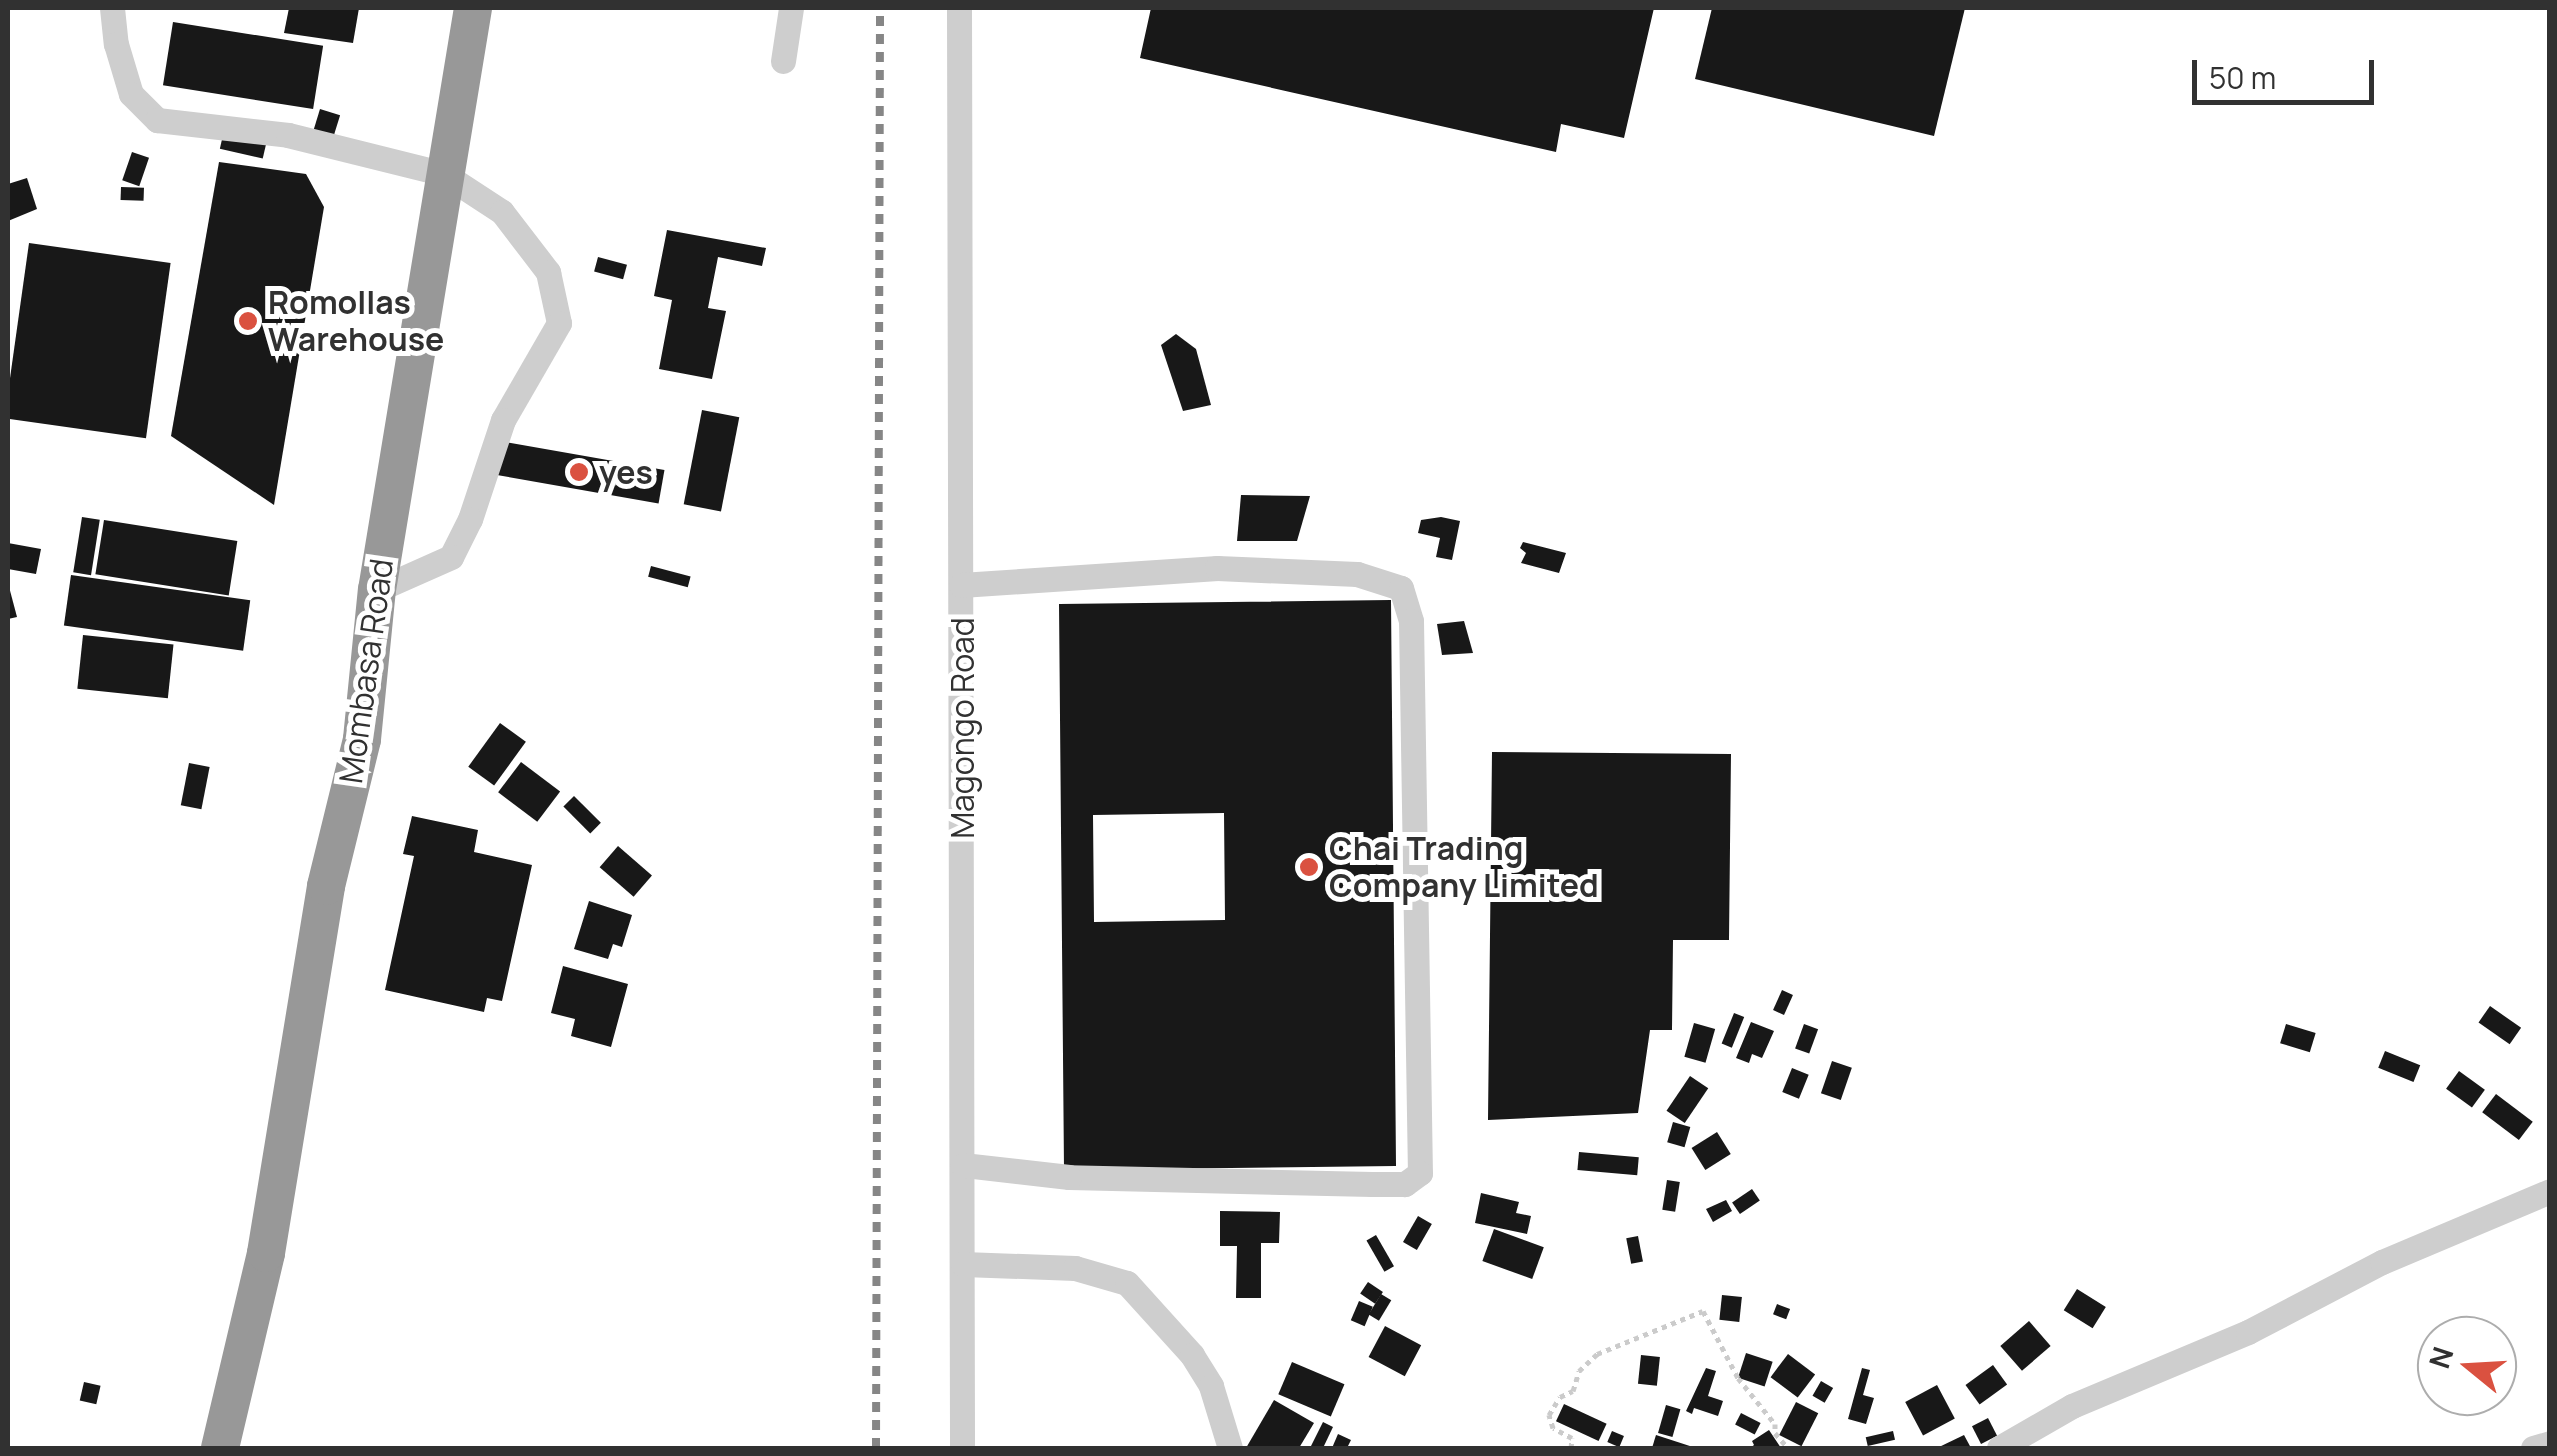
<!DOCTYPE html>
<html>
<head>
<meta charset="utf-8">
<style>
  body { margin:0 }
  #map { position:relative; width:2557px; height:1456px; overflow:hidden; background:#fff; font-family:Manrope,sans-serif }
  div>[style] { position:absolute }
  .building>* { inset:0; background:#181818; transform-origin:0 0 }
  .path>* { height:5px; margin-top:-2.5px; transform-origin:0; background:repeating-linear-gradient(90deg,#cbcbcb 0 5px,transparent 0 10px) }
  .minor>* { height:25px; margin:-12.5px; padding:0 12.5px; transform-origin:12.5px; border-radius:12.5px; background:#cecece }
  .highway>* { height:38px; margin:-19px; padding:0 19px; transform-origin:19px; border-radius:19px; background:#989898 }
  .rail>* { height:8px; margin-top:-4px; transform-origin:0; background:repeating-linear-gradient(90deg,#868686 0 10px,transparent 0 18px) }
  .dots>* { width:28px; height:28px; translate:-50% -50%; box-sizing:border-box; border:5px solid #fff; border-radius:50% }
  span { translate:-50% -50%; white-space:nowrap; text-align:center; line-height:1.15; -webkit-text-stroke:10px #fff; paint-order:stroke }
  .poi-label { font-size:32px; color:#313131; font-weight:700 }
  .left { translate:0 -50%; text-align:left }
  .street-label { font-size:32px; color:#313131 }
  .frame { position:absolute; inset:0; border:10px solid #313131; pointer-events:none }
  .north { position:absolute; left:2417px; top:1316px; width:100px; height:100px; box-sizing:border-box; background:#fff; border:2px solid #adadad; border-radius:50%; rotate:288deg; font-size:28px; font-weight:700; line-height:40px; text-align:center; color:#313131 }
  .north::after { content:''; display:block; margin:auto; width:35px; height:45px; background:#da5140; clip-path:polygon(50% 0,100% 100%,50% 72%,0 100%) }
  .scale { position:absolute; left:2192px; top:60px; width:182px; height:45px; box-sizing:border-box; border:5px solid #313131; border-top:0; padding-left:12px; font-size:30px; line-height:35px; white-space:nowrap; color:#313131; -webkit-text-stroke:8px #fff; paint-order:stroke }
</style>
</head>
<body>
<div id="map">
  <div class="building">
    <div style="clip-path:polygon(289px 8px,359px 8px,353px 43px,284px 33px)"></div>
    <div style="clip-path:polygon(1151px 8px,1654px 8px,1624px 138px,1561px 124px,1556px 152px,1140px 58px)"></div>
    <div style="clip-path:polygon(1712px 8px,1965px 8px,1934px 136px,1695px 79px)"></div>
    <div style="left:173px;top:22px;width:152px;height:64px;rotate:9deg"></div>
    <div style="left:320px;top:109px;width:21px;height:24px;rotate:17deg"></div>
    <div style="left:223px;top:135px;width:44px;height:14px;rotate:13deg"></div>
    <div style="left:132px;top:152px;width:18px;height:30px;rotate:19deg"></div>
    <div style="clip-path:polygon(219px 162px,306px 174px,324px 207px,274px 505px,171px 436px)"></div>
    <div style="clip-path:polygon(27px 178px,37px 209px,8px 221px,8px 184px)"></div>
    <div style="left:121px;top:187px;width:23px;height:13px;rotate:2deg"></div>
    <div style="clip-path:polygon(667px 230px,766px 248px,762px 266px,718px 257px,708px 308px,726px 311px,712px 379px,659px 369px,672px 300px,654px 296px)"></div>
    <div style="left:29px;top:243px;width:143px;height:177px;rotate:8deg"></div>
    <div style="left:598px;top:257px;width:30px;height:15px;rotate:15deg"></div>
    <div style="clip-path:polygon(1176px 334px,1196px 349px,1211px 405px,1183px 411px,1161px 345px)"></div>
    <div style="left:702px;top:410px;width:38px;height:96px;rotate:11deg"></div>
    <div style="left:500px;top:441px;width:167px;height:34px;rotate:10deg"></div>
    <div style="clip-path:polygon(1241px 495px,1310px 496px,1297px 541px,1237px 541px)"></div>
    <div style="left:82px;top:517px;width:18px;height:56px;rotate:9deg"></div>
    <div style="clip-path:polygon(1441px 517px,1460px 521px,1452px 560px,1436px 557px,1440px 538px,1418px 533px,1421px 520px)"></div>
    <div style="left:104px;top:520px;width:135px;height:55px;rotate:9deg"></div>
    <div style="clip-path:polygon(1523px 542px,1566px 553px,1559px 573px,1521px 563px,1526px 553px,1520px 548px)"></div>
    <div style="clip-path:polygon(8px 543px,41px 549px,36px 574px,8px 569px)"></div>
    <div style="left:651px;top:566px;width:41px;height:11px;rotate:15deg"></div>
    <div style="left:71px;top:575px;width:181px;height:51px;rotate:8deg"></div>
    <div style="clip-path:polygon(8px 583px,17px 617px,8px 619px)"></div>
    <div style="clip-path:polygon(evenodd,1391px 600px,1396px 1166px,1064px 1170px,1059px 604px,1391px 600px,1224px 813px,1225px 920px,1094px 922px,1093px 815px,1224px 813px)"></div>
    <div style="clip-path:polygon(1464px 621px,1473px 653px,1442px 655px,1437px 624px)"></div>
    <div style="left:83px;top:635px;width:91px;height:54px;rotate:6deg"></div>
    <div style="left:500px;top:723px;width:32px;height:54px;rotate:36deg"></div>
    <div style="clip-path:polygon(1492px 752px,1731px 754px,1729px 940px,1673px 940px,1672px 1030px,1650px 1030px,1638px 1113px,1488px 1120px)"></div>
    <div style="left:521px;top:762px;width:49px;height:38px;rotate:37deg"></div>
    <div style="left:189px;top:763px;width:21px;height:43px;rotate:11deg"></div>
    <div style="left:574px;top:796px;width:38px;height:15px;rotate:45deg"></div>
    <div style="clip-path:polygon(412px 816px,478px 830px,474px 852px,532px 865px,502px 1001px,487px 998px,484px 1012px,385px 990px,414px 856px,403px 854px)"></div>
    <div style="left:618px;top:846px;width:45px;height:28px;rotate:41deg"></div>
    <div style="clip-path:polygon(589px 901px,632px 915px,622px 947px,613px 944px,608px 959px,574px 949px)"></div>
    <div style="clip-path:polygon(563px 966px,628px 984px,611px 1047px,571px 1036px,575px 1019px,551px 1013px)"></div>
    <div style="left:1782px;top:990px;width:12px;height:22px;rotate:24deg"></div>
    <div style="left:2490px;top:1006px;width:38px;height:20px;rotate:35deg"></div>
    <div style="left:1734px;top:1013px;width:11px;height:33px;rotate:22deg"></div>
    <div style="clip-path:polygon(1751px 1022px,1774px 1031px,1762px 1058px,1752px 1054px,1749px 1063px,1736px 1058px)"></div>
    <div style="left:1694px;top:1023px;width:22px;height:35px;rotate:16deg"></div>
    <div style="left:1804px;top:1024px;width:15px;height:26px;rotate:20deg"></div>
    <div style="left:2286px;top:1024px;width:31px;height:20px;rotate:17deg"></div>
    <div style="left:2385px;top:1051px;width:38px;height:18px;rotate:22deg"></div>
    <div style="left:1832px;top:1061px;width:21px;height:34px;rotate:19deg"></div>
    <div style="left:1792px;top:1068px;width:18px;height:26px;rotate:22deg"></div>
    <div style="left:2459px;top:1071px;width:32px;height:22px;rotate:36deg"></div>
    <div style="left:1690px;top:1076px;width:22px;height:42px;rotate:34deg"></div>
    <div style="left:2496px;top:1094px;width:46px;height:23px;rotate:37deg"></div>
    <div style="left:1673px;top:1122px;width:18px;height:21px;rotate:16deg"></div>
    <div style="left:1717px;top:1132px;width:26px;height:30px;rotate:58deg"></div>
    <div style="left:1579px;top:1152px;width:60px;height:18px;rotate:5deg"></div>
    <div style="left:1667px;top:1180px;width:13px;height:30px;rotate:9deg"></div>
    <div style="left:1752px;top:1189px;width:14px;height:24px;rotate:56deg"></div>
    <div style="clip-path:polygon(1481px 1193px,1519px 1202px,1516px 1213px,1531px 1216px,1527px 1234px,1475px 1223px)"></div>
    <div style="clip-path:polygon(1726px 1200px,1732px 1211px,1713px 1222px,1706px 1209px)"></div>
    <div style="clip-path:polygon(1220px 1211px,1280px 1212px,1279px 1243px,1261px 1243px,1261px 1298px,1236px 1298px,1237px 1246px,1220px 1246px)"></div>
    <div style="left:1418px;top:1216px;width:16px;height:30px;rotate:30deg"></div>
    <div style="left:1494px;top:1229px;width:53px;height:34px;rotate:20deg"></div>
    <div style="left:1376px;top:1235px;width:36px;height:11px;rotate:60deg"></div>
    <div style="left:1638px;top:1236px;width:26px;height:12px;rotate:79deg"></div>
    <div style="left:1368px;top:1282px;width:18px;height:14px;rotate:34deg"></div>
    <div style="left:2077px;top:1289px;width:34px;height:25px;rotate:32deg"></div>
    <div style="left:1381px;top:1294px;width:12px;height:24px;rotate:31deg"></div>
    <div style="left:1722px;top:1295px;width:20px;height:25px;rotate:6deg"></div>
    <div style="left:1359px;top:1301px;width:15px;height:21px;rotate:23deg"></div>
    <div style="left:1777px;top:1304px;width:14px;height:11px;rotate:21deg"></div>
    <div style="left:2029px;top:1321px;width:33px;height:38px;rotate:49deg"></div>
    <div style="left:1385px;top:1326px;width:41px;height:35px;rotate:28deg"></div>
    <div style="left:1746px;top:1353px;width:28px;height:26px;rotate:18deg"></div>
    <div style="left:1788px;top:1354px;width:34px;height:29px;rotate:37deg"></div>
    <div style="left:1641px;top:1355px;width:19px;height:29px;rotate:6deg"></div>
    <div style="left:1292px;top:1362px;width:57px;height:35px;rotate:23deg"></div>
    <div style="left:1993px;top:1365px;width:24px;height:34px;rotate:54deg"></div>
    <div style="clip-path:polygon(1706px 1368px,1716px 1371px,1708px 1396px,1723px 1401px,1718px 1416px,1694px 1408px,1692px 1414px,1686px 1411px)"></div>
    <div style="clip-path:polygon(1862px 1368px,1870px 1370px,1863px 1395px,1874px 1398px,1866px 1424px,1848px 1419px)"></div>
    <div style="left:1821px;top:1381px;width:14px;height:17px;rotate:30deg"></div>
    <div style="left:84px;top:1382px;width:17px;height:19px;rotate:13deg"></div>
    <div style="left:1937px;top:1385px;width:38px;height:36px;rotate:62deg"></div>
    <div style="clip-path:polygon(1274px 1400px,1314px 1423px,1299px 1448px,1246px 1448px)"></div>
    <div style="left:1796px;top:1402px;width:25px;height:37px;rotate:27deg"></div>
    <div style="left:1564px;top:1404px;width:47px;height:19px;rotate:25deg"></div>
    <div style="left:1666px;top:1405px;width:15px;height:29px;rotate:16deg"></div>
    <div style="left:1741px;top:1413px;width:22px;height:13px;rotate:27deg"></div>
    <div style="left:1988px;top:1418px;width:20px;height:18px;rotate:63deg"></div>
    <div style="clip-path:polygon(1323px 1422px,1333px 1427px,1323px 1448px,1310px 1448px)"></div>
    <div style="clip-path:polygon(1769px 1430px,1781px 1448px,1750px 1448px,1754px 1445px,1752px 1441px)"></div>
    <div style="left:1612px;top:1431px;width:13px;height:12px;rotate:23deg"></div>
    <div style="left:1893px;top:1431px;width:9px;height:28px;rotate:77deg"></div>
    <div style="clip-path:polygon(1338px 1434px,1351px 1440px,1347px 1448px,1332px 1448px)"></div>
    <div style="clip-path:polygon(1656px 1435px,1696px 1448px,1652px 1448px)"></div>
    <div style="clip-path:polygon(1964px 1435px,1971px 1448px,1937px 1448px)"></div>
  </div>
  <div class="path">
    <div style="left:1571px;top:1448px;width:10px;rotate:-84deg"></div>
    <div style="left:1572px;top:1438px;width:21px;rotate:-152deg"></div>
    <div style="left:1553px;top:1428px;width:14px;rotate:-107deg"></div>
    <div style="left:1549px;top:1415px;width:21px;rotate:-59deg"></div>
    <div style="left:1560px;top:1397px;width:14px;rotate:-25deg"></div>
    <div style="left:1573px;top:1391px;width:21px;rotate:-73deg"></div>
    <div style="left:1579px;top:1371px;width:25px;rotate:-43deg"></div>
    <div style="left:1597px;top:1354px;width:114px;rotate:-22.1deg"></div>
    <div style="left:1703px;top:1311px;width:76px;rotate:62.4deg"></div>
    <div style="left:1738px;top:1378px;width:59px;rotate:51.2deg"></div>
    <div style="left:1775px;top:1424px;width:9px;rotate:90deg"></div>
    <div style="left:1775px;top:1433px;width:20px;rotate:49deg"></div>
  </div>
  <div class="minor">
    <div style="left:112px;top:8px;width:36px;rotate:84deg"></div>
    <div style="left:116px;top:44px;width:52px;rotate:73.3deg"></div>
    <div style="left:131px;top:94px;width:37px;rotate:45deg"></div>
    <div style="left:157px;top:120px;width:132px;rotate:6.5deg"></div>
    <div style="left:288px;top:135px;width:161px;rotate:14deg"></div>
    <div style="left:444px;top:174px;width:69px;rotate:33.2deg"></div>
    <div style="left:502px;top:212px;width:76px;rotate:52.5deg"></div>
    <div style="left:548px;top:272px;width:52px;rotate:77.8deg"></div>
    <div style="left:559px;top:323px;width:112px;rotate:120deg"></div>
    <div style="left:503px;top:420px;width:104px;rotate:108.4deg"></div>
    <div style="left:470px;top:519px;width:42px;rotate:116.6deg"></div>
    <div style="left:451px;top:557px;width:81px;rotate:156deg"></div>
    <div style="left:959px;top:8px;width:1440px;rotate:89.88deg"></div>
    <div style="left:783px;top:61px;width:54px;rotate:-81.4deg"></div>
    <div style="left:961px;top:585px;width:257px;rotate:-3.8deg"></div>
    <div style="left:1217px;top:568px;width:140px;rotate:2.5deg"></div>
    <div style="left:1357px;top:574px;width:46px;rotate:17.7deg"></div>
    <div style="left:1401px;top:588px;width:34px;rotate:73deg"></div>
    <div style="left:1411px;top:621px;width:552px;rotate:89.07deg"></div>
    <div style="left:1420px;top:1173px;width:19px;rotate:144deg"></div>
    <div style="left:1405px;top:1184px;width:33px;rotate:180deg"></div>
    <div style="left:1372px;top:1184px;width:303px;rotate:-178.7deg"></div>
    <div style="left:1069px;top:1177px;width:107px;rotate:-173.5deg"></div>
    <div style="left:963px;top:1264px;width:112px;rotate:2deg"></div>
    <div style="left:1075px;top:1268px;width:54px;rotate:16.1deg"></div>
    <div style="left:1127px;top:1283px;width:97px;rotate:47.9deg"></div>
    <div style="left:1192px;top:1355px;width:36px;rotate:58deg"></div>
    <div style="left:1211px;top:1386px;width:65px;rotate:73deg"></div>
    <div style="left:1999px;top:1448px;width:84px;rotate:-29.9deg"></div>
    <div style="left:2072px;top:1406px;width:191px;rotate:-22.8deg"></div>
    <div style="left:2248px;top:1332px;width:151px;rotate:-27.6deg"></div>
    <div style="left:2382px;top:1262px;width:182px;rotate:-22.9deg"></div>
    <div style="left:2533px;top:1448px;width:18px;rotate:-16deg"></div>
  </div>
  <div class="highway">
    <div style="left:220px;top:1448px;width:200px;rotate:-76.7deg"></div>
    <div style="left:266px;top:1253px;width:372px;rotate:-80.7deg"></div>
    <div style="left:326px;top:886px;width:151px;rotate:-76.2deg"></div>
    <div style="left:362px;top:739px;width:150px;rotate:-84.3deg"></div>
    <div style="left:377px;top:590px;width:590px;rotate:-80.63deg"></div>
  </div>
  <div class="rail">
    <div style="left:876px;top:1448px;width:1440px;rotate:-89.84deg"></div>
  </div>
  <div class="dots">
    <div style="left:248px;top:321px;background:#da5140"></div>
    <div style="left:579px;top:472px;background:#da5140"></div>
    <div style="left:1309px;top:867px;background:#da5140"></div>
  </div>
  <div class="poi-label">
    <span class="left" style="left:268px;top:321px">Romollas<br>Warehouse</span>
    <span class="left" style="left:599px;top:472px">yes</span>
    <span class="left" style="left:1329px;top:867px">Chai Trading<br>Company Limited</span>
  </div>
  <div class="street-label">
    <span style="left:366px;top:671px;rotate:-82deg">Mombasa Road</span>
    <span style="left:962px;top:728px;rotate:-90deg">Magongo Road</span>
  </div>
  <div class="frame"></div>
  <div class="north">N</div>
  <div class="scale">50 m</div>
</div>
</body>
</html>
